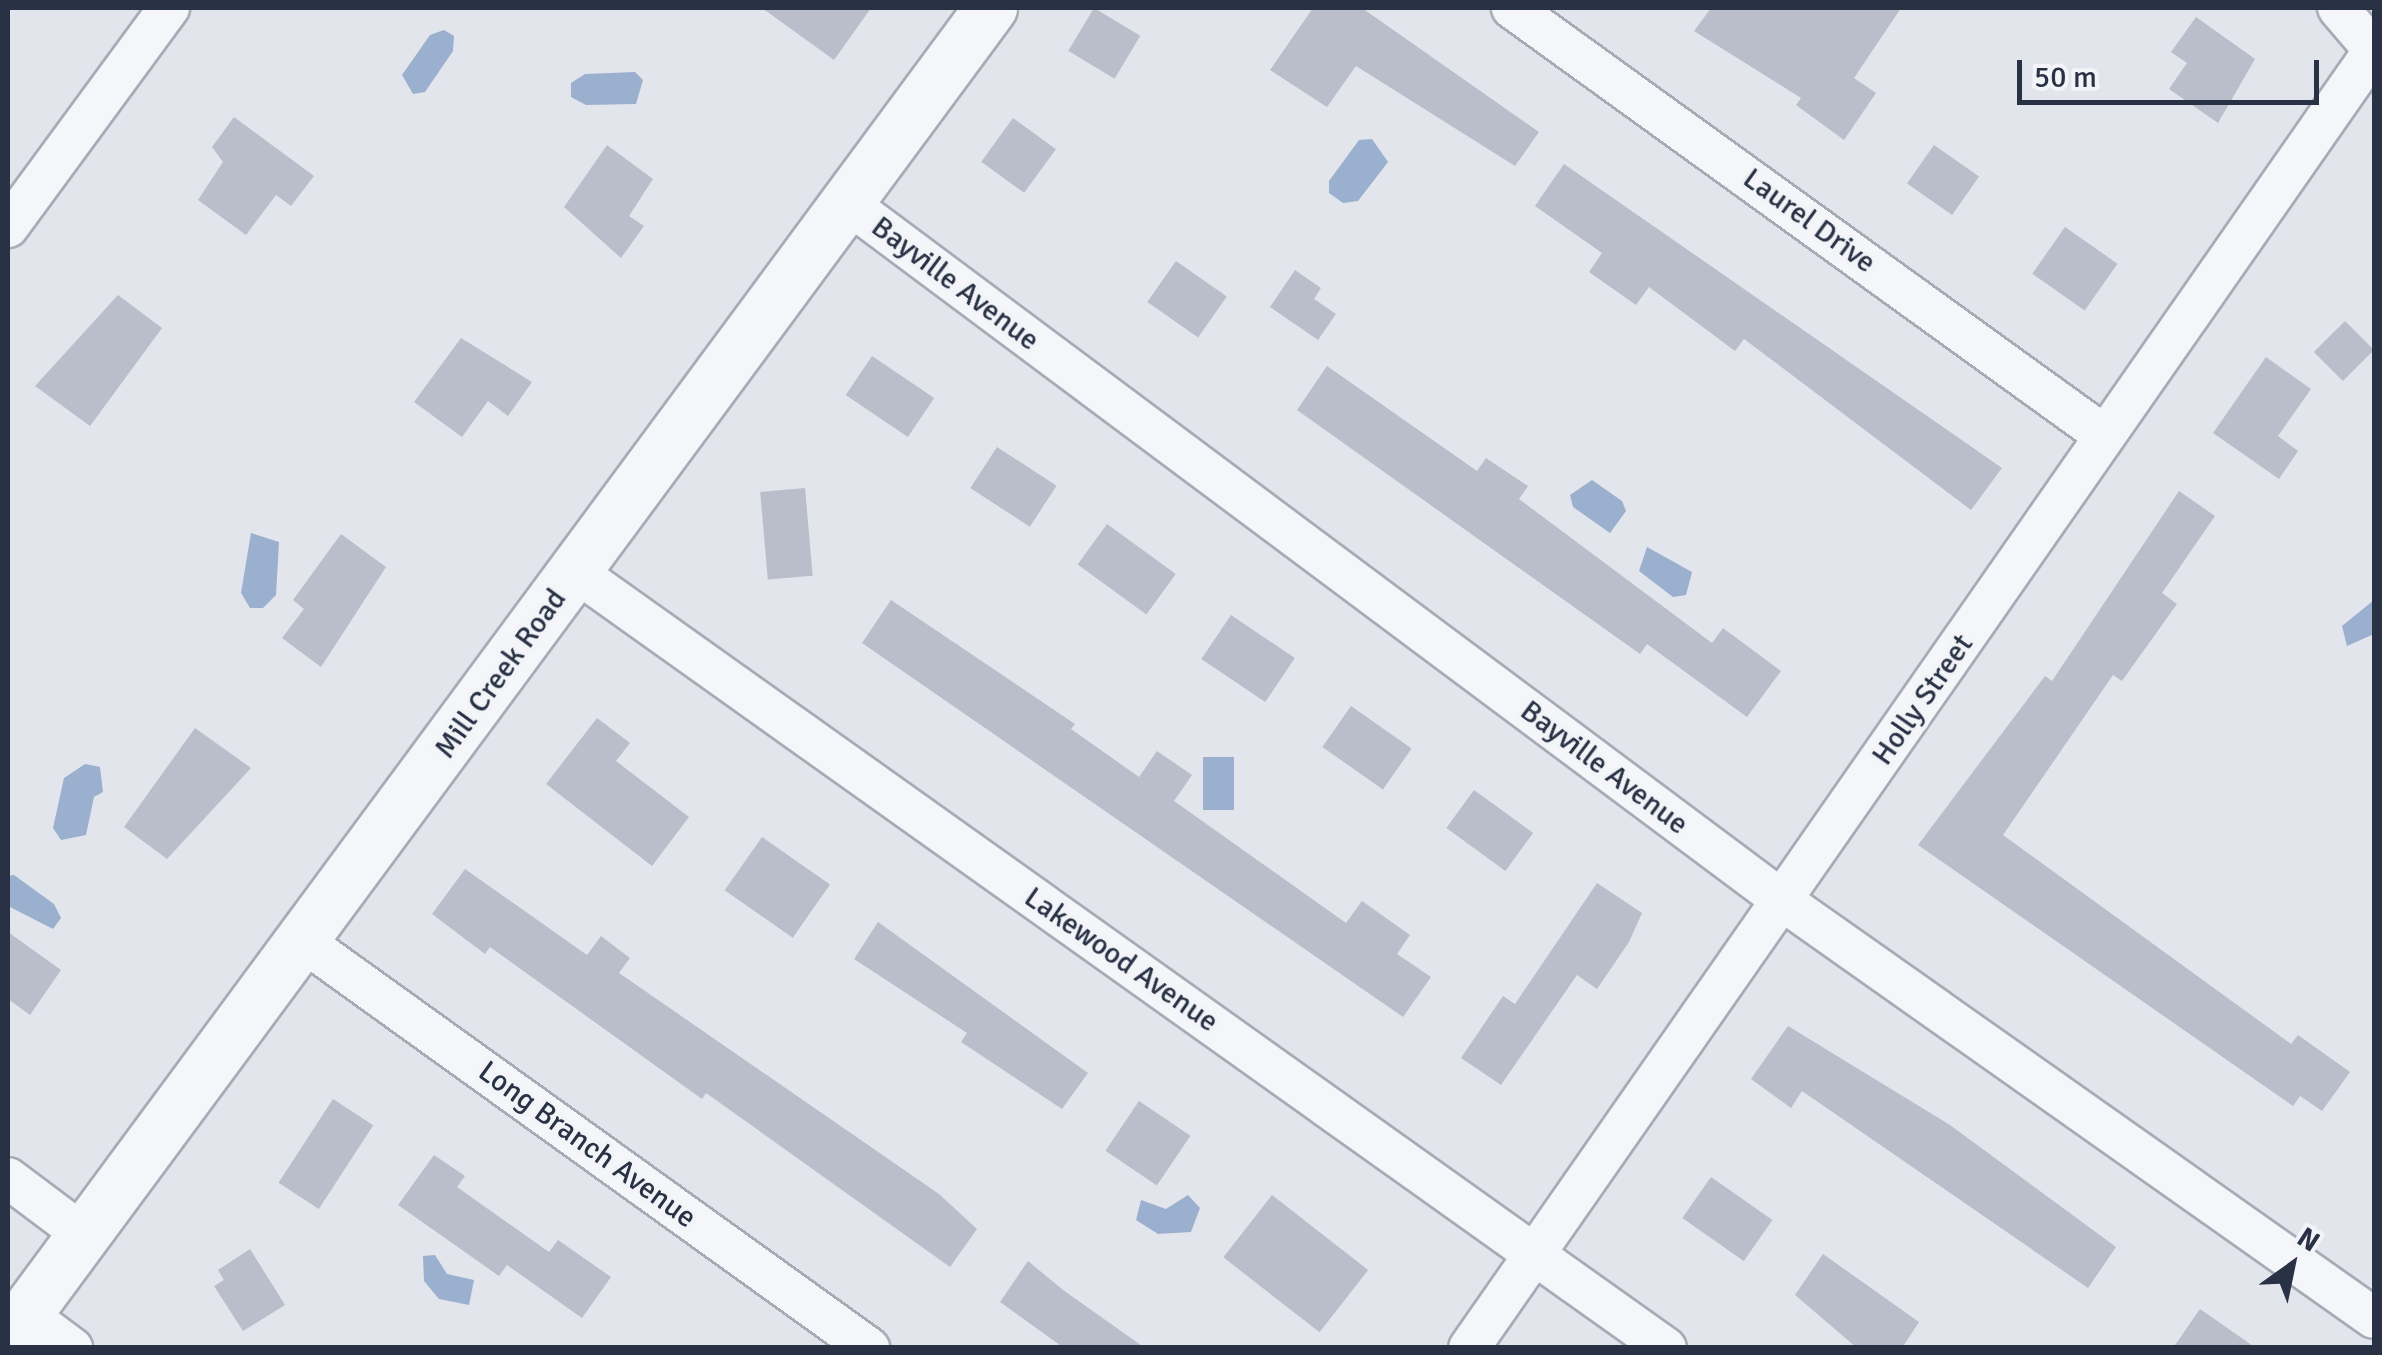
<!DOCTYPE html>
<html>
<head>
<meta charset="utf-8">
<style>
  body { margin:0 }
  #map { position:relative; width:2382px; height:1355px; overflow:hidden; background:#e2e5eb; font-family:Signika,sans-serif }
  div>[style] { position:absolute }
  .water>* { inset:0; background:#9bb0ce; transform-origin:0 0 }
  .building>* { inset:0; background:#b9beca; transform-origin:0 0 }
  .roads { filter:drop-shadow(2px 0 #a7abb6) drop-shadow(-2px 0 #a7abb6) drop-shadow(0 2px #a7abb6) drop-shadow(0 -2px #a7abb6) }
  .minor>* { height:40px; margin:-20px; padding:0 20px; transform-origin:20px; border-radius:20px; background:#f5f6f9 }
  .tertiary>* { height:52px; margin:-26px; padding:0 26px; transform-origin:26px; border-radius:26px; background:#f5f6f9 }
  span { translate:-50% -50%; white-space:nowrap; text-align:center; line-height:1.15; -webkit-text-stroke:8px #f2f4f8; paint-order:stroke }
  .street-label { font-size:30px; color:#293145 }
  .frame { position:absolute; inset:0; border:10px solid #293145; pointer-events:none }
  .north { position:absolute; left:2242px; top:1215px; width:100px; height:100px; -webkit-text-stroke:8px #f2f4f8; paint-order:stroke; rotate:33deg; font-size:28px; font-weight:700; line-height:40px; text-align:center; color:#293145 }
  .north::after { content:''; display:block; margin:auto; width:35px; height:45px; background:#293145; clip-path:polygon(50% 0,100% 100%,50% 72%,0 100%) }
  .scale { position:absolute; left:2017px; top:60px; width:302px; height:45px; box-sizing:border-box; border:5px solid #293145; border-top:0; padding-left:12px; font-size:30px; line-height:35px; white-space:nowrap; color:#293145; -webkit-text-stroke:8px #f2f4f8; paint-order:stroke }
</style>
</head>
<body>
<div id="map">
  <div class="water">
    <div style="clip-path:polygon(444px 30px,454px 36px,453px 51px,425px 92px,413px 94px,402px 75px,430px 35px)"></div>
    <div style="clip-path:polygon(635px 72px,643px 80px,636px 104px,586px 105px,571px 97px,571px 83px,585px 74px)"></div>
    <div style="clip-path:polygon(1372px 139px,1388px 162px,1358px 201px,1343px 203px,1329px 193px,1329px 181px,1359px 140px)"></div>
    <div style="clip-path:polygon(1592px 480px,1622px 501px,1626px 511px,1610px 533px,1573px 507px,1570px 495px)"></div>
    <div style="clip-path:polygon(251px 533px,279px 542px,276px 595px,263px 608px,250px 608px,241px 593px)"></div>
    <div style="clip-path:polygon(1647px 547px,1692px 572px,1686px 595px,1673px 597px,1639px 571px)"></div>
    <div style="clip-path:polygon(2374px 600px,2374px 634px,2347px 646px,2342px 626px)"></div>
    <div style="left:1203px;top:757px;width:31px;height:53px"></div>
    <div style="clip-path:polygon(85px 764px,100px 767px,103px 792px,94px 797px,86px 835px,61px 840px,53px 828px,64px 778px)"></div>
    <div style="clip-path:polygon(14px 875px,54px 904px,61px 918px,53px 929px,8px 906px,8px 876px)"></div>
    <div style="clip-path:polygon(1188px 1195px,1200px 1208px,1191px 1232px,1158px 1234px,1136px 1220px,1141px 1200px,1166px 1209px)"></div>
    <div style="clip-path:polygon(435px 1255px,447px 1274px,474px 1280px,469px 1305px,439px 1299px,424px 1281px,423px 1256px)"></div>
  </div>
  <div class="building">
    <div style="clip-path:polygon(762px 8px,871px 8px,834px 60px)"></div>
    <div style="left:1094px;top:8px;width:54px;height:50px;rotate:31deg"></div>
    <div style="clip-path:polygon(1313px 8px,1362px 8px,1539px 132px,1515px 166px,1356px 66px,1327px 107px,1270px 70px)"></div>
    <div style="clip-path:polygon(1711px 8px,1901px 8px,1854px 78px,1876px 93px,1844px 140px,1796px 105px,1801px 98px,1694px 31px)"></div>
    <div style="clip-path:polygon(2196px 17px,2255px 59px,2218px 123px,2169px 89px,2187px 63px,2171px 52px)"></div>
    <div style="clip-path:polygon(234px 117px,314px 176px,291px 206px,276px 195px,246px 235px,198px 200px,223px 162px,212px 147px)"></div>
    <div style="left:1013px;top:118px;width:53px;height:54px;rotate:36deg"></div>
    <div style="clip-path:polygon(607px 145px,653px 179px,629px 216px,644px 226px,621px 258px,564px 207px)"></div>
    <div style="left:1934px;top:145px;width:55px;height:47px;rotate:35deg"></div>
    <div style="clip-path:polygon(1564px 164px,2002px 468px,1971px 510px,1744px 339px,1735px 351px,1649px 287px,1636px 305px,1589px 272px,1602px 253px,1535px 206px)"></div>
    <div style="left:2065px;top:227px;width:64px;height:57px;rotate:35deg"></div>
    <div style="left:1176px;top:261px;width:62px;height:50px;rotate:35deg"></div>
    <div style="clip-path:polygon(1295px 270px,1321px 288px,1314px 299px,1336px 314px,1318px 340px,1270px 307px)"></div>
    <div style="clip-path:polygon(118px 295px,162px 328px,90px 426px,35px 386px)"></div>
    <div style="left:2345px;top:321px;width:41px;height:44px;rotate:45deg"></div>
    <div style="clip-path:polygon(461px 338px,532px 382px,508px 416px,488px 401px,462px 437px,414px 402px)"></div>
    <div style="left:872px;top:356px;width:75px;height:47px;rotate:34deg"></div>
    <div style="clip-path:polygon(2266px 357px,2311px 389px,2278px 436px,2298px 451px,2279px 479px,2213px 433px)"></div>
    <div style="clip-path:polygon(1327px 366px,1477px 471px,1486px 458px,1528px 486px,1519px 499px,1712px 643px,1723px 628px,1781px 671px,1747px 717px,1647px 644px,1640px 654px,1297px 410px)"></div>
    <div style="left:997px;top:447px;width:71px;height:49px;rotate:33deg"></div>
    <div style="left:805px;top:488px;width:88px;height:45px;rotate:85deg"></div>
    <div style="clip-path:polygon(2179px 491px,2215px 516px,2162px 593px,2177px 604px,2122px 681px,2113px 675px,2003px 835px,2291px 1044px,2298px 1035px,2350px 1072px,2322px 1111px,2300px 1096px,2293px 1106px,1918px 845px,2045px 676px,2052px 681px)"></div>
    <div style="left:1107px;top:524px;width:85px;height:50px;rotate:36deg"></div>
    <div style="clip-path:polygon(341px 534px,386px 567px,321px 667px,282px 638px,304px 609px,293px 600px)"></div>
    <div style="clip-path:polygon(891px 600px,1075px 724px,1071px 729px,1139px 777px,1157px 751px,1192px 775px,1174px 801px,1346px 923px,1362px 901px,1410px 935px,1397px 954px,1431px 977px,1403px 1017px,862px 643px)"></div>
    <div style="left:1231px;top:615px;width:77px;height:53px;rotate:34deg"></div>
    <div style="left:1351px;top:706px;width:74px;height:50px;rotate:35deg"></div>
    <div style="clip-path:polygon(597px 718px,630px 743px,616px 761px,689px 817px,652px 866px,546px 784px)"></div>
    <div style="clip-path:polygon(195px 728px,251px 768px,167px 859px,124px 827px)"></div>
    <div style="left:1474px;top:790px;width:73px;height:47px;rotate:36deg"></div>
    <div style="left:762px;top:837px;width:83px;height:65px;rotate:35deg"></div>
    <div style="clip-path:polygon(465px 869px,587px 955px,601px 936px,630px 958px,619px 973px,939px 1194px,977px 1229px,950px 1267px,706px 1093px,702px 1099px,490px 947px,485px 954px,432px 914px)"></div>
    <div style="clip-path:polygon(1597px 883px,1642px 913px,1629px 942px,1597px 989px,1577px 975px,1501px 1085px,1461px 1058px,1503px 996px,1515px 1004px)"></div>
    <div style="clip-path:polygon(878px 922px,1088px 1073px,1062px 1109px,961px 1042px,967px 1033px,854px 959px)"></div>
    <div style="clip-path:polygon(8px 932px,61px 970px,30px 1015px,8px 999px)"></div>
    <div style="clip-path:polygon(1788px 1026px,1950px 1125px,2116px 1247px,2088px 1288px,1802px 1091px,1791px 1108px,1751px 1079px)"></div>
    <div style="left:333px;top:1099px;width:48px;height:100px;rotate:33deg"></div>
    <div style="left:1139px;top:1101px;width:62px;height:60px;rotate:34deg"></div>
    <div style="clip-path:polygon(434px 1155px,465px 1176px,457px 1187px,549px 1252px,558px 1240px,611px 1277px,582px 1318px,507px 1265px,499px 1276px,398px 1205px)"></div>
    <div style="left:1711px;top:1177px;width:75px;height:50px;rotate:35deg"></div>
    <div style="left:1272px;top:1195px;width:122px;height:79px;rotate:38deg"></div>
    <div style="clip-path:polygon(250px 1249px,285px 1305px,243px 1331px,214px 1286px,224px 1280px,218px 1270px)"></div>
    <div style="clip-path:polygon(1823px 1254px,1919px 1322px,1902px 1348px,1857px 1348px,1795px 1295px)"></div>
    <div style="clip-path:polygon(1028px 1261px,1063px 1290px,1145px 1348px,1064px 1348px,1000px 1302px)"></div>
    <div style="clip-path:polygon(2200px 1309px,2256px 1348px,2173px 1348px)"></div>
  </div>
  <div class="roads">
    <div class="minor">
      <div style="left:1512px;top:8px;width:731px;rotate:35.82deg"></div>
      <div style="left:846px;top:202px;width:1169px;rotate:36.72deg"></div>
      <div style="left:1783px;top:901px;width:723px;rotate:35.21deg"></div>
      <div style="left:8px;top:227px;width:272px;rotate:-53.7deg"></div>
      <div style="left:576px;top:572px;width:1338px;rotate:35.45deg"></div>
      <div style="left:304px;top:942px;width:696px;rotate:35.7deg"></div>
      <div style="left:8px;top:1178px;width:95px;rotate:36.9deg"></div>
      <div style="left:25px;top:1313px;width:59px;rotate:36.7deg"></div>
      <div style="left:1469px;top:1348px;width:1582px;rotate:-55.11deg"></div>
      <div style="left:2374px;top:50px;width:55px;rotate:-130.6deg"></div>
    </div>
    <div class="tertiary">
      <div style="left:8px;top:1338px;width:1654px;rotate:-53.53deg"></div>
    </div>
  </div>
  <div class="street-label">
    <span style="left:1809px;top:221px;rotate:36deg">Laurel Drive</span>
    <span style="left:955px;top:284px;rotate:37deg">Bayville Avenue</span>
    <span style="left:501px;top:674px;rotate:-54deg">Mill Creek Road</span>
    <span style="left:1923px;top:700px;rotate:-55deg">Holly Street</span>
    <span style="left:1604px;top:768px;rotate:37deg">Bayville Avenue</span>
    <span style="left:1121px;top:960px;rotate:35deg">Lakewood Avenue</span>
    <span style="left:587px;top:1145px;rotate:36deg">Long Branch Avenue</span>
  </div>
  <div class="frame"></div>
  <div class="north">N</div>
  <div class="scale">50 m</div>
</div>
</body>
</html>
